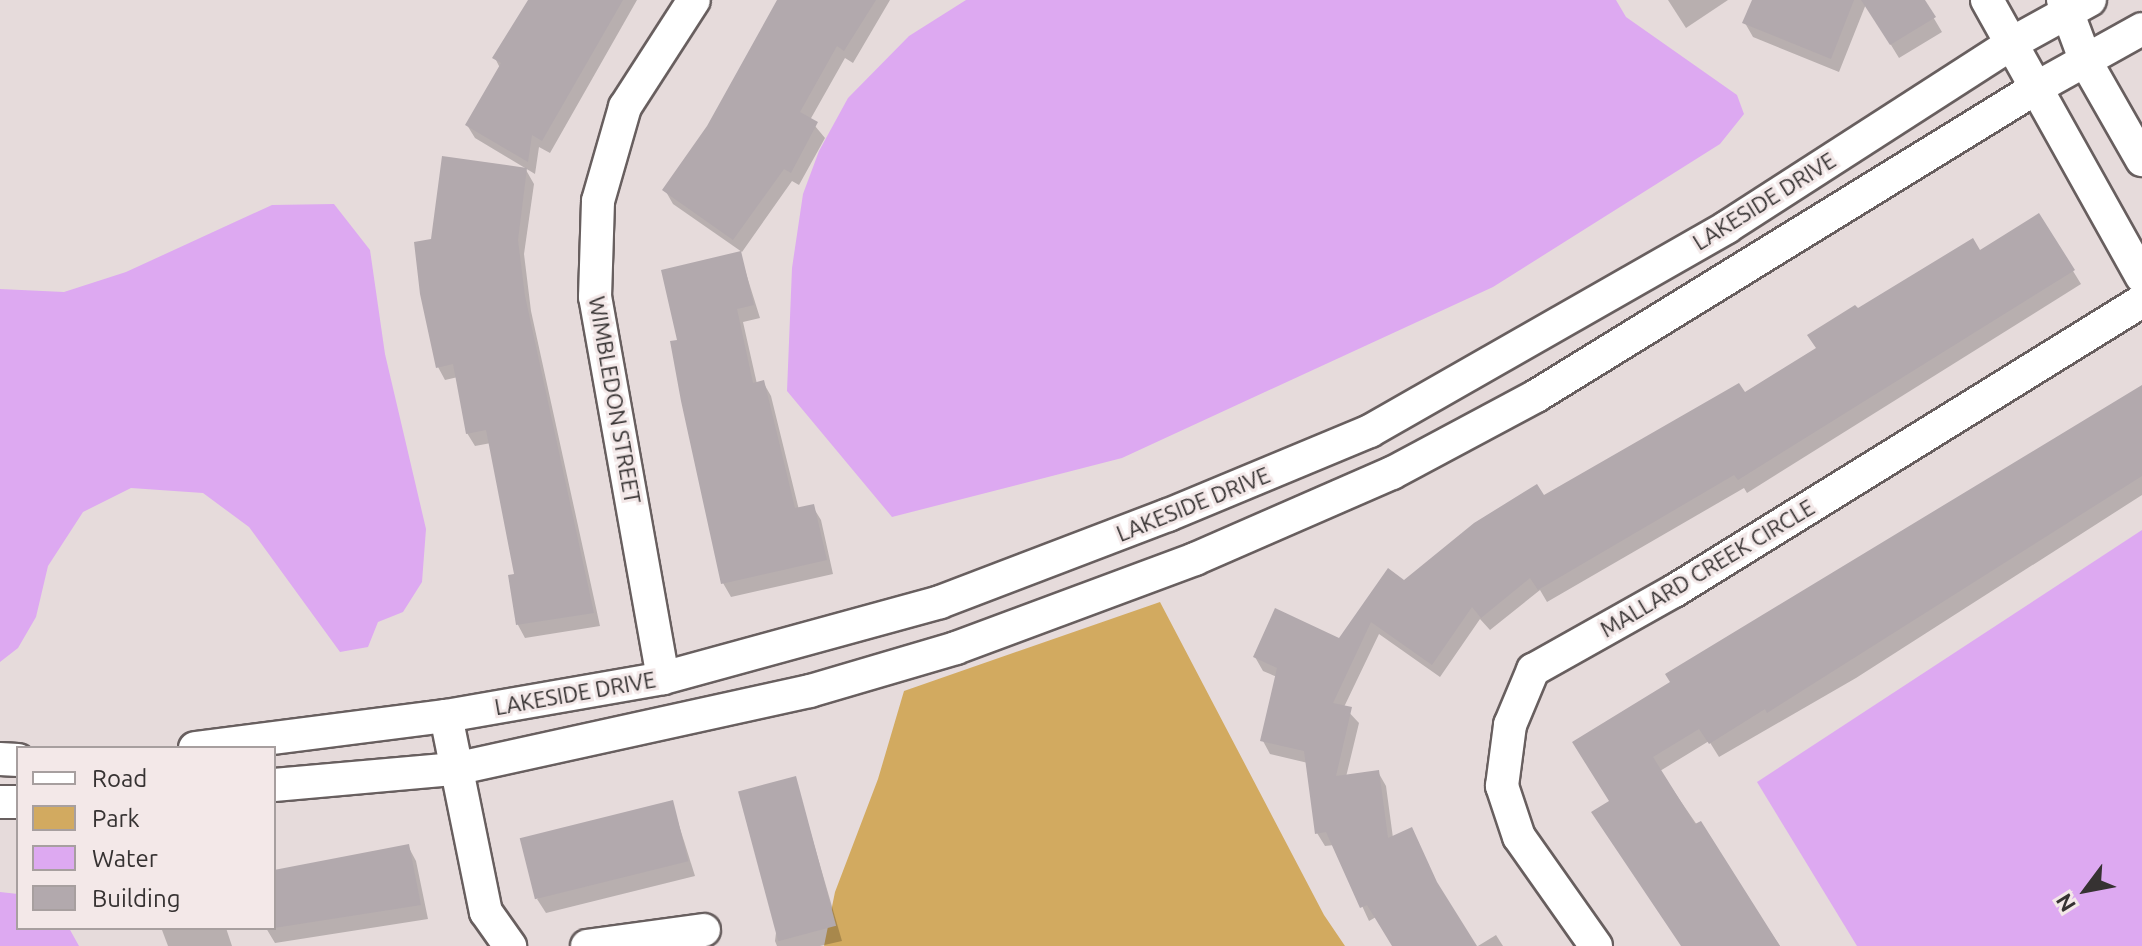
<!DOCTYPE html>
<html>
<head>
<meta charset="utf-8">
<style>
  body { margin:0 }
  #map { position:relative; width:2142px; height:946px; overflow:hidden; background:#e6dbdb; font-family:Ubuntu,sans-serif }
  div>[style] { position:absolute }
  .green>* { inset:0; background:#d2aa60 }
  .water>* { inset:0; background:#dda9f1 }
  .shadow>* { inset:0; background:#0003 }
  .building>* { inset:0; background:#b2a9ad; transform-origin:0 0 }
  .roads { filter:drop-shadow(2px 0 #685f5f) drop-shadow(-2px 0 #685f5f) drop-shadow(0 2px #685f5f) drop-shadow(0 -2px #685f5f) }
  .minor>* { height:32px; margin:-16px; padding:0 16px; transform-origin:16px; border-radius:16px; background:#fff }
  span { translate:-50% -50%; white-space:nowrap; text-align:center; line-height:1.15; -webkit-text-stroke:6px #f3e8e8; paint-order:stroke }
  .street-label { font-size:22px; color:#363232 }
  .legend { position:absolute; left:16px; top:746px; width:260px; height:184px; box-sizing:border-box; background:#f3e8e8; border:2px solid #a79f9f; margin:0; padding:10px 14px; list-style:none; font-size:24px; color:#363232 }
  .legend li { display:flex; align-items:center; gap:16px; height:40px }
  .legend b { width:40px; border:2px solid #a79f9f }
  .north { position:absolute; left:2046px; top:850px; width:80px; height:80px; -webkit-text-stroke:6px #f3e8e8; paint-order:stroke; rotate:238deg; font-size:22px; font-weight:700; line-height:32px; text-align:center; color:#363232 }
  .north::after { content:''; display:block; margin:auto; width:28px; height:36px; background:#363232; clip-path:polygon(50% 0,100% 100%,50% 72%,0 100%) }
</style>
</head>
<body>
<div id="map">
  <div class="green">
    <div style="clip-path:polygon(1160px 602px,1324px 915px,1345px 946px,824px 946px,835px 892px,878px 779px,904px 691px)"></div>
  </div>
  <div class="water">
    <div style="clip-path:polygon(966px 0,1616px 0,1626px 17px,1737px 95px,1744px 114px,1720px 144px,1493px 287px,1122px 458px,892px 517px,787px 391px,792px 268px,803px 194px,819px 151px,848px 98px,909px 36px)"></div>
    <div style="clip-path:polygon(334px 204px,370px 250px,385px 354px,426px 529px,422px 582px,403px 612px,378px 622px,368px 647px,340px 652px,249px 527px,203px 493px,131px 488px,83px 512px,48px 566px,36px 617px,18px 648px,0 662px,0 289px,64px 292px,126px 272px,272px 205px)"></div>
    <div style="clip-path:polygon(2142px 530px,2142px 946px,1857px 946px,1757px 782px)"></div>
    <div style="clip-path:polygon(0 892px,18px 894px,18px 928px,69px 928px,79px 946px,0 946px)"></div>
  </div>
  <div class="shadow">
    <div style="clip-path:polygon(536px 0,637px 0,550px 153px,539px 147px,535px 174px,475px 138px,467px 125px,500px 68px,495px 58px)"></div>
    <div style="clip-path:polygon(780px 0,890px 0,853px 63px,845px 58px,810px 120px,825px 138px,799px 185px,792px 181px,742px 252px,673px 204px,665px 190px,709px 127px)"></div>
    <div style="clip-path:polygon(1668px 0,1728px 0,1686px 28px)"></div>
    <div style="clip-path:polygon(1754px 0,1923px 0,1942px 32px,1899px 58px,1866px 4px,1839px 72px,1753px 37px,1745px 23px)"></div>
    <div style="clip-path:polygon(526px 170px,534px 184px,524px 254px,531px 311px,600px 626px,525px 638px,518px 625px,510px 576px,516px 575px,491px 443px,475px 446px,467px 433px,458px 377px,445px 380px,438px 367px,433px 241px)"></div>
    <div style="clip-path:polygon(1979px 253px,2073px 271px,2081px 284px,1747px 493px,1744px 488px,1547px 602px,1540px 590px,1490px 630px,1480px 619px,1440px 677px,1379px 634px,1344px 707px,1359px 723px,1346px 777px,1378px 772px,1386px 786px,1393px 838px,1442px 894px,1474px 946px,1394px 946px,1376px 917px,1369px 921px,1334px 845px,1325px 846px,1317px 833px,1308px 763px,1270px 754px,1263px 741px,1277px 677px,1263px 671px,1255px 657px,1340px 641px,1404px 582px,1543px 498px,1745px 395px,1818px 349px,1857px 311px)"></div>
    <div style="clip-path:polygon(740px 254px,760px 318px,743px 322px,757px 384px,763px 382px,771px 396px,799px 510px,813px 507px,821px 520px,833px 574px,731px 597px,723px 583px,679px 341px)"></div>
    <div style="clip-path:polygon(2142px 387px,2142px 495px,1856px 678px,1719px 757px,1709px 741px,1660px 771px,1780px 946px,1682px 946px,1611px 802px,1575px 743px)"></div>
    <div style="clip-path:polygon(795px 779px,842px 941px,820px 946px,777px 946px,775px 941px)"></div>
    <div style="clip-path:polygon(672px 803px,695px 876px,546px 913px,537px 899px)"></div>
    <div style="clip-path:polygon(408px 846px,416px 861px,428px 919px,275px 943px,266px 928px,274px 928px,274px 872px)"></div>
    <div style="clip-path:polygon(168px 928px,226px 928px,232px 946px,168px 946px,162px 930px)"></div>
    <div style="clip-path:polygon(1496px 935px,1503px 946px,1478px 946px)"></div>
  </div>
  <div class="building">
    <div style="clip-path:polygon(528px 0,623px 0,542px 141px,532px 135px,528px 162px,465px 125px,501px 63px,492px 58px)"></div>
    <div style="clip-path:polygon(777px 0,876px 0,844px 51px,837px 46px,800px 112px,818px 122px,791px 173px,784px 169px,733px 240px,662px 190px,707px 126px)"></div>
    <div style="clip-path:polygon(1752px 0,1854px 0,1831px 59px,1742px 23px)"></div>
    <div style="clip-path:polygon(1861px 0,1925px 0,1936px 17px,1890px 45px)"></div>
    <div style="clip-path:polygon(442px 156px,527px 168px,518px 240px,525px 296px,594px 613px,516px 625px,508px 575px,514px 574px,486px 430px,466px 434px,453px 364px,436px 368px,420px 294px,414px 242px,431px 239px)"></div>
    <div style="clip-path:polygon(2039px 213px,2075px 270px,1738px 480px,1734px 475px,1538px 590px,1530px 578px,1481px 618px,1472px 607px,1432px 665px,1371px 622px,1333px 703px,1352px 707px,1336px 776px,1379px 770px,1388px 838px,1412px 827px,1437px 882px,1477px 946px,1392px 946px,1367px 905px,1360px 908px,1326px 832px,1315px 834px,1304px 751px,1260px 741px,1277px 668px,1253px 657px,1275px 608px,1339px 638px,1388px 568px,1404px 580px,1474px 523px,1537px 484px,1544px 495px,1739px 383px,1745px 392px,1816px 348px,1807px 335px,1855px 305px,1858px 308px,1973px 238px,1980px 250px)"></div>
    <div style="clip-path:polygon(741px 251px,754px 305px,737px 309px,753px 383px,764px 380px,795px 508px,814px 504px,827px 560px,721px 584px,681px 401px,670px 341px,677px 340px,661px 270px)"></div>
    <div style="clip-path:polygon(2142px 385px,2142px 476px,1767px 713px,1765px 709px,1709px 744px,1699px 729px,1653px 757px,1695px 824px,1701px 821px,1780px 946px,1681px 946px,1591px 812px,1609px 801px,1572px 742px,1670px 682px,1665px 674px)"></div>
    <div style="left:796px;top:776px;width:155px;height:60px;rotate:75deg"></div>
    <div style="left:673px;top:800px;width:63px;height:158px;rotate:76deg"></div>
    <div style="clip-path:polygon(409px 844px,421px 905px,274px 928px,274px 870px)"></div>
  </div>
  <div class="roads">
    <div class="minor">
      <div style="left:1987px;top:0;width:317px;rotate:60.8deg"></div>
      <div style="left:2063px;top:0;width:66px;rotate:69.6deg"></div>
      <div style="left:2086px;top:62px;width:113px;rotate:60.3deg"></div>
      <div style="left:663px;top:678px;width:387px;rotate:-100.1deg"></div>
      <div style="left:595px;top:297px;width:96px;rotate:-88.2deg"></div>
      <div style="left:598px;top:201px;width:98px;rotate:-74deg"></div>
      <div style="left:625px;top:107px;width:127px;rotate:-57.2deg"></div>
      <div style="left:446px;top:716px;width:200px;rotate:78.5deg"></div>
      <div style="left:486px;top:912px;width:42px;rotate:54.8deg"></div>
      <div style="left:195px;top:748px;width:253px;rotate:-7.3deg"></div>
      <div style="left:446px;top:716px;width:220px;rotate:-9.9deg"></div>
      <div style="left:663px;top:678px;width:287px;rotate:-15.3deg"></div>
      <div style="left:940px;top:602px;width:244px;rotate:-20.9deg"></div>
      <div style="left:1168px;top:515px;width:219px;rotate:-22.6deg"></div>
      <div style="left:1370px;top:431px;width:411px;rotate:-29.7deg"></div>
      <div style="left:1727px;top:227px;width:339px;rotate:-32.8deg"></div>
      <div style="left:2012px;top:43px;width:89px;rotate:-28.9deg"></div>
      <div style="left:0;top:759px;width:18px;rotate:3deg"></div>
      <div style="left:274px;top:785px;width:182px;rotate:-5.1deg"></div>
      <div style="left:455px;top:769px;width:363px;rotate:-12.4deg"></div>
      <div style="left:810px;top:691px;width:152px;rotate:-16.4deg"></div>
      <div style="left:956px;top:648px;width:255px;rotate:-20.4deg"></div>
      <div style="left:1195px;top:559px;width:215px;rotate:-23.6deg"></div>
      <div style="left:1392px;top:473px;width:163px;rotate:-28.1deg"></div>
      <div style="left:1536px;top:396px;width:587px;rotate:-31.63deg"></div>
      <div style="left:2036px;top:88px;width:121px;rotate:-29.1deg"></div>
      <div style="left:0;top:802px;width:18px"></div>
      <div style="left:587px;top:946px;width:118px;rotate:-7.8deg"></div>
      <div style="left:1596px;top:946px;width:133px;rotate:-125.2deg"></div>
      <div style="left:1519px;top:837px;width:54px;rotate:-108.4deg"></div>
      <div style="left:1502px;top:786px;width:62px;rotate:-82.5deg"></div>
      <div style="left:1510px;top:725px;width:60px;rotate:-67.3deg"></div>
      <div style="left:1533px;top:670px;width:162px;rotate:-29.3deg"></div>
      <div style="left:1674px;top:591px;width:551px;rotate:-31.78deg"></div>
    </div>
  </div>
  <div class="street-label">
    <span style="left:1764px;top:201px;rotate:-32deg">LAKESIDE DRIVE</span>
    <span style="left:615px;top:400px;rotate:80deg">WIMBLEDON STREET</span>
    <span style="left:1193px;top:504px;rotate:-22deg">LAKESIDE DRIVE</span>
    <span style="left:1707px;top:568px;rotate:-31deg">MALLARD CREEK CIRCLE</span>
    <span style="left:575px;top:693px;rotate:-10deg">LAKESIDE DRIVE</span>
  </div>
  <ul class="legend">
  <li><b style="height:10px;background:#fff"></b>Road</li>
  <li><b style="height:22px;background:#d2aa60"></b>Park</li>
  <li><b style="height:22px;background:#dda9f1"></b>Water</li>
  <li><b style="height:22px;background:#b2a9ad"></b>Building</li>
  </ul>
  <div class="north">N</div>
</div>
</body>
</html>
